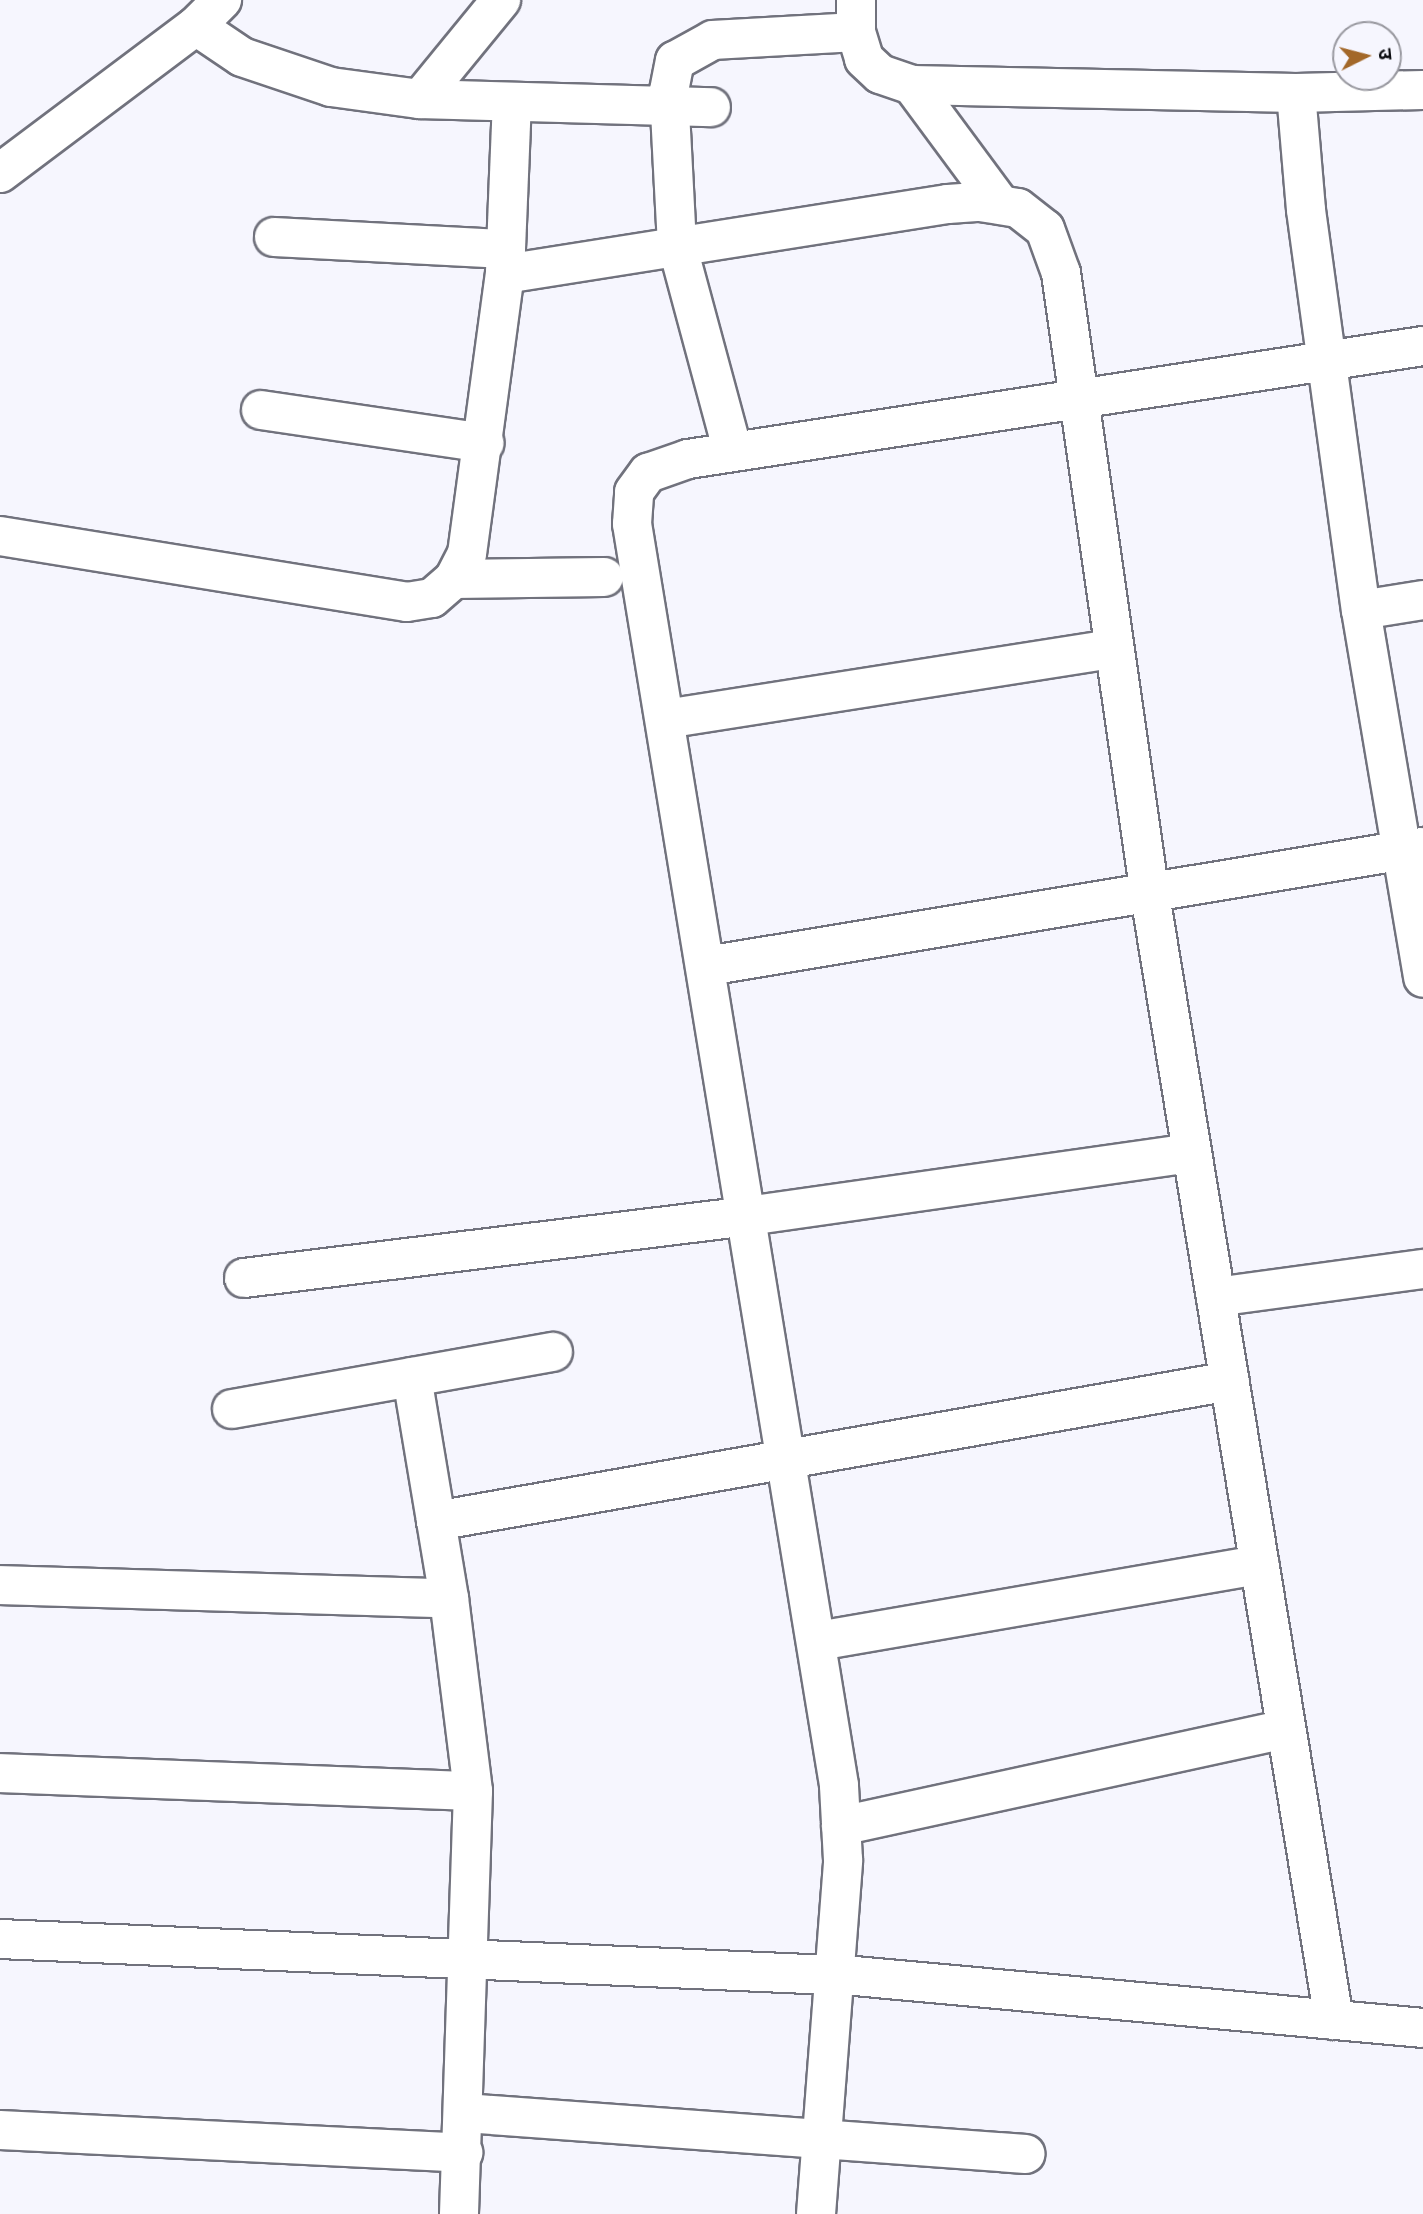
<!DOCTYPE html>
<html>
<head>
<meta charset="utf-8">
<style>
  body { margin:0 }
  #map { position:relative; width:1423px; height:2214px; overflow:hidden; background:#f6f6fe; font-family:Raleway,"Noto Sans Devanagari",sans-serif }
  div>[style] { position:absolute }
  .roads { filter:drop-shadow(2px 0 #71727d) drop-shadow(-2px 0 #71727d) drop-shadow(0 2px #71727d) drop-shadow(0 -2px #71727d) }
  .street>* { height:38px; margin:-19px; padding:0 19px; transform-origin:19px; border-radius:19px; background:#fff }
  span { translate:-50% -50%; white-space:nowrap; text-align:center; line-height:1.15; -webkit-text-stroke:7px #f6f6fe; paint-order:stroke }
  .north { position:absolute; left:1332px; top:21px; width:70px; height:70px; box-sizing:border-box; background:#f6f6fe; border:2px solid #9999a0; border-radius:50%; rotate:84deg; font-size:19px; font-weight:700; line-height:28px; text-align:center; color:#0d0e12 }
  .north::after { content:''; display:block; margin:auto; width:24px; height:32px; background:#a36829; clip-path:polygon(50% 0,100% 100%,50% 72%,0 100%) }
</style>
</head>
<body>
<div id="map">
  <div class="roads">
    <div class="street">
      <div style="left:856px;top:0;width:32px;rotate:90deg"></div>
      <div style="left:856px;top:32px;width:28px;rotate:73deg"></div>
      <div style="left:864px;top:59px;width:22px;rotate:43deg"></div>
      <div style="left:880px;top:74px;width:34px;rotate:19deg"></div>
      <div style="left:912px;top:85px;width:384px;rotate:1.2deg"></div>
      <div style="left:1296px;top:93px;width:127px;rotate:-1.4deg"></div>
      <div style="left:196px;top:26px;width:55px;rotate:34deg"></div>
      <div style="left:242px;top:57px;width:94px;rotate:18.6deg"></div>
      <div style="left:331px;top:87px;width:90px;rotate:7.7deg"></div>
      <div style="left:420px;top:99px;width:291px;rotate:1.6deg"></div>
      <div style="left:912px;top:85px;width:148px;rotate:53.5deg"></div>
      <div style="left:1296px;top:93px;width:117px;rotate:85.1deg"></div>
      <div style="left:1306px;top:210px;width:404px;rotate:82.2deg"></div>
      <div style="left:1361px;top:610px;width:373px;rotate:80.4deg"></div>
      <div style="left:420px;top:99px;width:128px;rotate:-50.7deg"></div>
      <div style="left:0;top:173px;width:245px;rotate:-36.9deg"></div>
      <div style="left:196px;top:26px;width:37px;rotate:-45deg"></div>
      <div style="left:274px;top:237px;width:232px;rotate:3deg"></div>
      <div style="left:505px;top:274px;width:172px;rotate:-87.7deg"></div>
      <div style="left:261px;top:410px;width:226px;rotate:8.4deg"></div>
      <div style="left:733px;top:452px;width:214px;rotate:-105.1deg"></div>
      <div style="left:677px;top:245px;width:154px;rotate:-93deg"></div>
      <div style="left:669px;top:91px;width:31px;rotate:-79deg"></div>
      <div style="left:675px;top:61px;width:43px;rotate:-28.9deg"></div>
      <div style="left:713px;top:40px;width:143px;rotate:-3.2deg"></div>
      <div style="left:0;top:536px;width:412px;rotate:9.2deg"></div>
      <div style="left:407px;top:602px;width:25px;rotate:-9deg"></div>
      <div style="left:432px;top:598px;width:29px;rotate:-41deg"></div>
      <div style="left:454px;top:579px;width:28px;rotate:-63deg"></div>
      <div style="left:467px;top:554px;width:283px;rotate:-82.3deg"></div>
      <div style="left:505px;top:274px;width:448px;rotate:-9deg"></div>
      <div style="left:948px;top:204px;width:32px;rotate:-4deg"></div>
      <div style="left:980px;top:202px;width:38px;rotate:9deg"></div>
      <div style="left:1018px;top:208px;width:34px;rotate:38deg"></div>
      <div style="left:1045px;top:229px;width:47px;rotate:70deg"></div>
      <div style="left:1061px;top:273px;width:628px;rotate:81.86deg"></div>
      <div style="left:1150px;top:895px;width:1140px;rotate:80.71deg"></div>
      <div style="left:454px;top:579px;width:150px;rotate:-0.8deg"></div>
      <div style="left:1361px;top:610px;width:63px;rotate:-9.2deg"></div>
      <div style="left:665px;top:719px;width:454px;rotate:-8.9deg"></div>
      <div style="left:707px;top:966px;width:726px;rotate:-9.44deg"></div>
      <div style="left:244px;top:1278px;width:508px;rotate:-7.01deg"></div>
      <div style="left:748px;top:1216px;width:448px;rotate:-8.1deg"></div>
      <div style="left:1216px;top:1297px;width:209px;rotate:-7.7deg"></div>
      <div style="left:412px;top:1377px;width:224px;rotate:80.5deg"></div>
      <div style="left:449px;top:1598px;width:194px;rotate:82.9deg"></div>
      <div style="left:473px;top:1791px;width:423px;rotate:91.9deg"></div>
      <div style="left:232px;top:1409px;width:326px;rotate:-10.1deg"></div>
      <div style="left:436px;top:1521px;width:806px;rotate:-10deg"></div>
      <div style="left:0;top:1585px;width:449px;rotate:1.7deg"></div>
      <div style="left:818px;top:1641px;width:448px;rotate:-9.8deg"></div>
      <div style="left:0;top:1773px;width:473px;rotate:2.2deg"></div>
      <div style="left:841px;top:1826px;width:455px;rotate:-12.3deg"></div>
      <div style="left:0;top:1939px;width:856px;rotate:2.48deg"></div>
      <div style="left:855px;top:1976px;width:570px;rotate:5.23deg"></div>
      <div style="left:465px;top:2113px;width:562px;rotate:4.18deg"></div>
      <div style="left:0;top:2130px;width:464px;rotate:2.8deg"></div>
      <div style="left:816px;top:2214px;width:355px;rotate:-85.6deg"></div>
      <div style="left:843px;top:1860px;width:75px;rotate:-93.1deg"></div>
      <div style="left:839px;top:1785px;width:1278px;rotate:-99.32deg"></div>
      <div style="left:632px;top:524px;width:32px;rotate:-86deg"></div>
      <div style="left:634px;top:492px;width:24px;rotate:-54deg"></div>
      <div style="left:648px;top:473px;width:42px;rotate:-19.3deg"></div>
      <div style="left:688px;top:459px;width:744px;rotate:-8.74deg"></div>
    </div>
  </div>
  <div class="north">उ</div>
</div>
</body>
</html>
